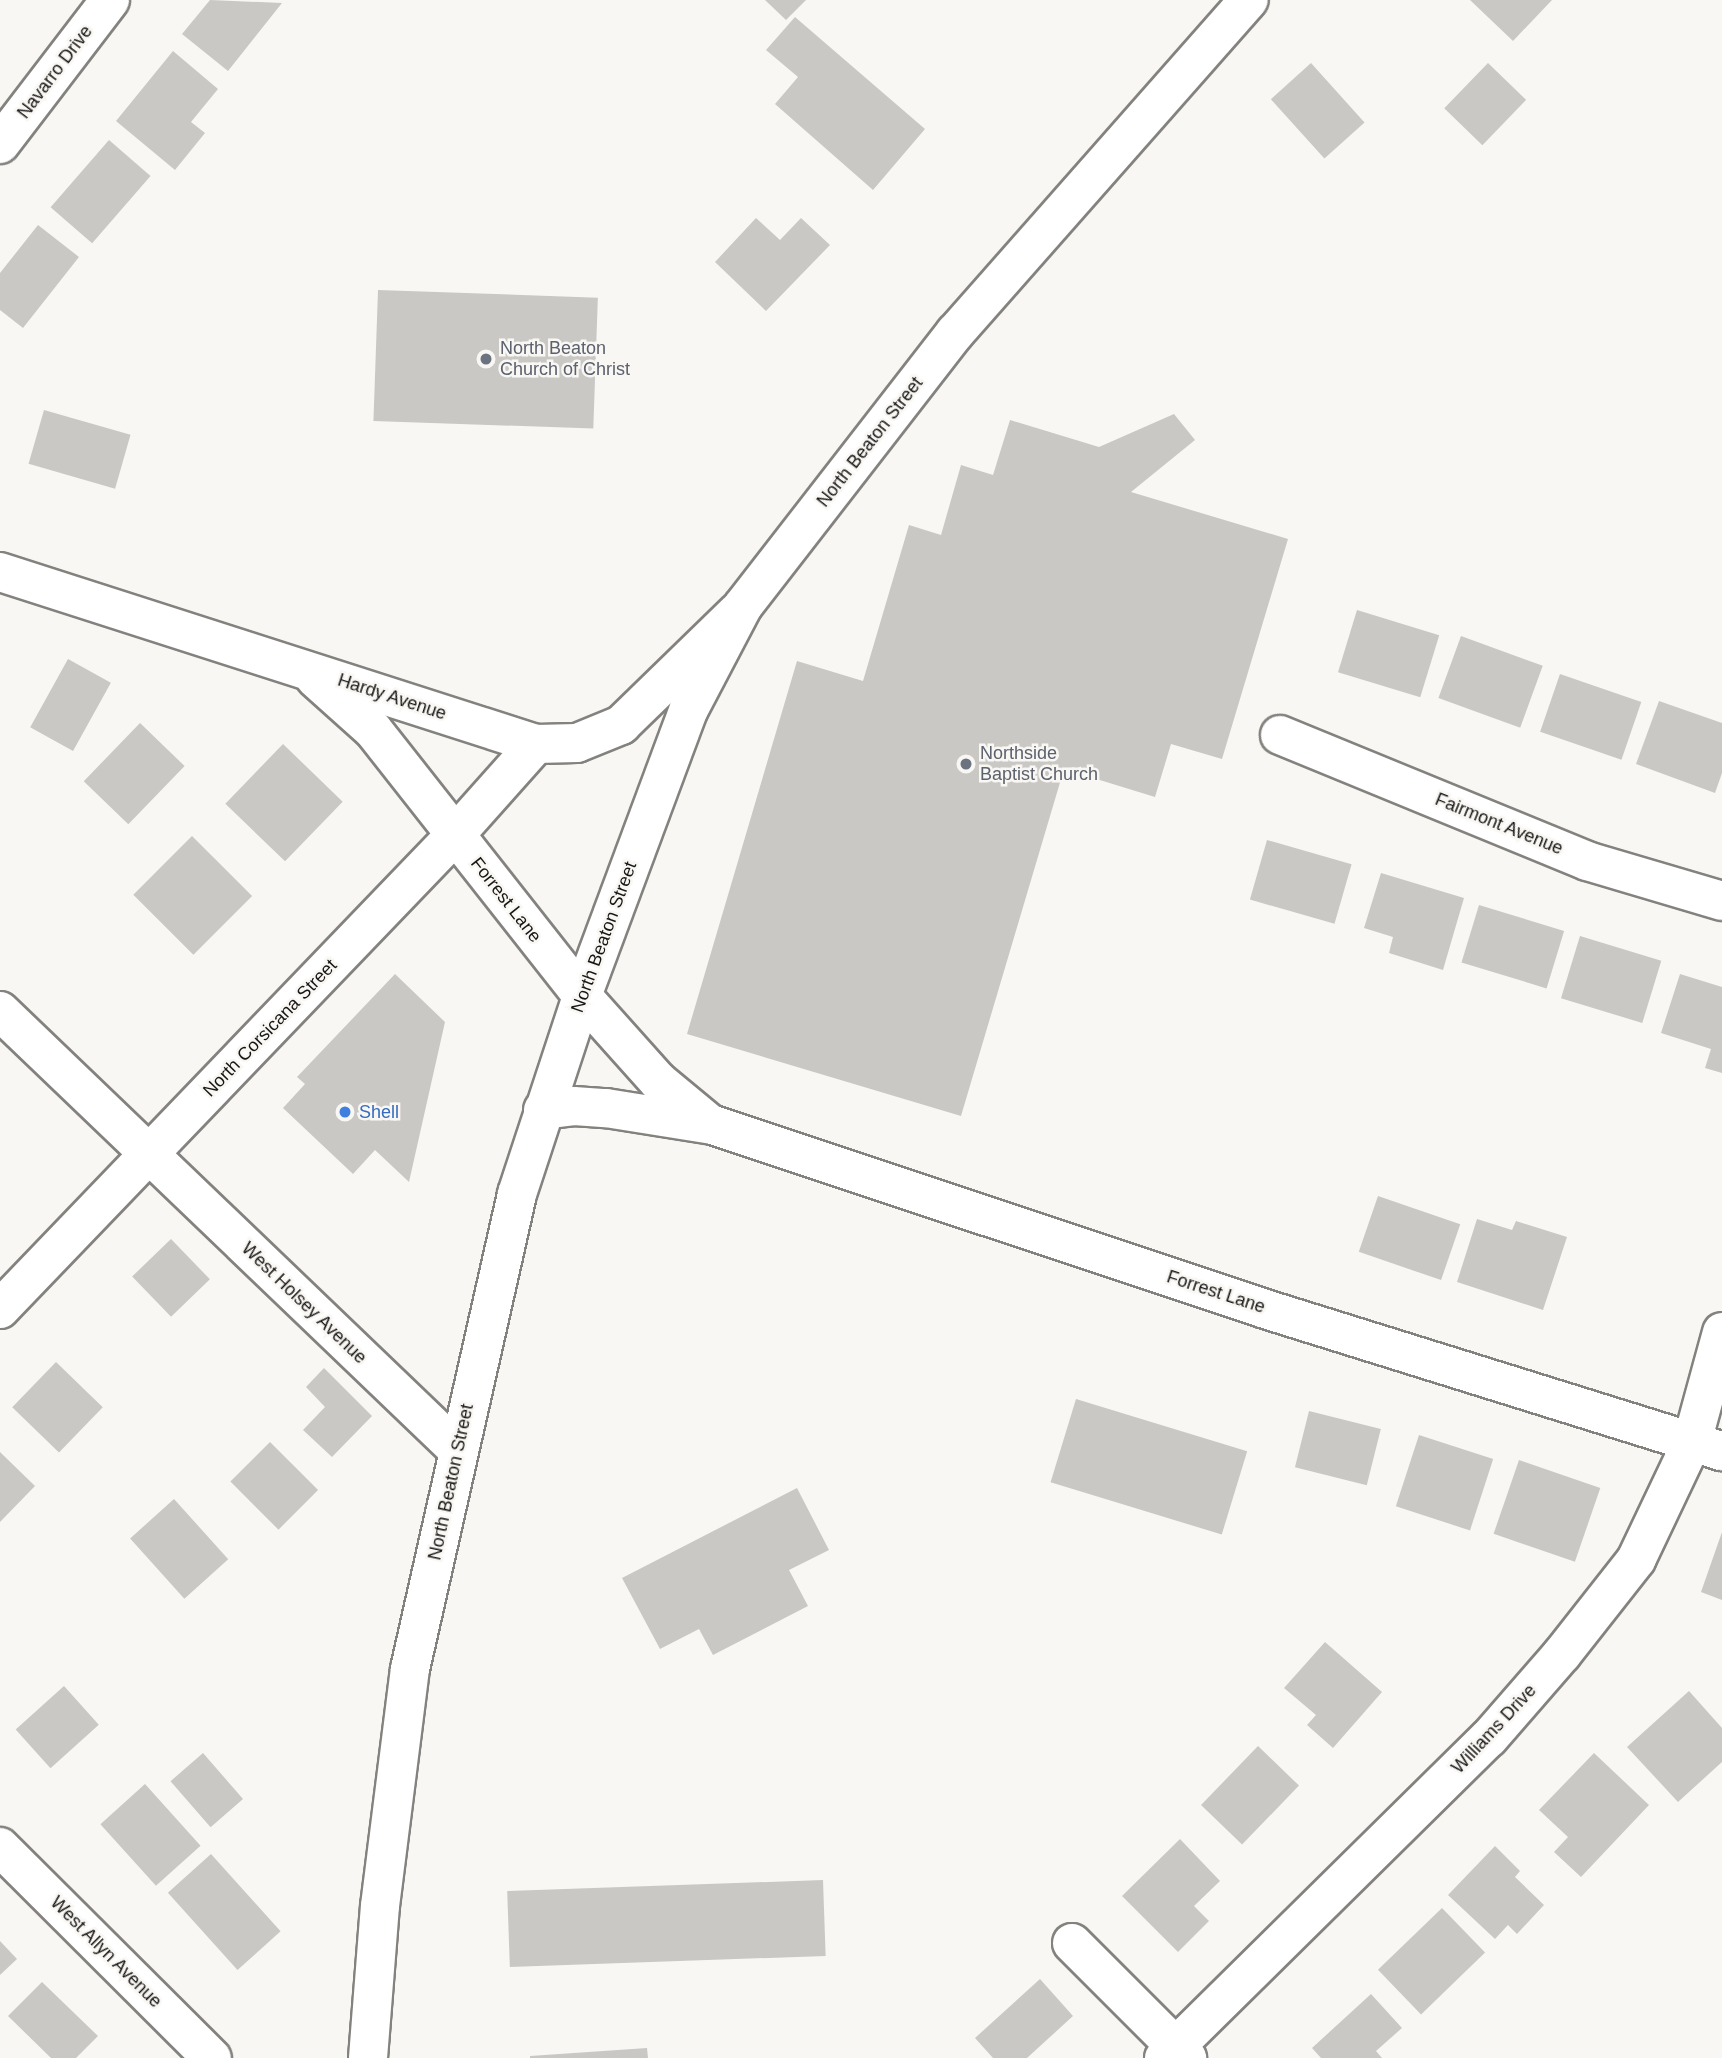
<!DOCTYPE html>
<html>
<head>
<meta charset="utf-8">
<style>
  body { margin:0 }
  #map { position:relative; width:1722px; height:2058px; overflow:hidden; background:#f9f7f3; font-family:Arial,sans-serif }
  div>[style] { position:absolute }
  .building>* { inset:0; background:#cac8c5; transform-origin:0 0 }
  .roads { filter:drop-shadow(2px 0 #84827f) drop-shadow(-2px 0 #84827f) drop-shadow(0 2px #84827f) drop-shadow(0 -2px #84827f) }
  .minor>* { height:38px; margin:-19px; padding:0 19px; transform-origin:19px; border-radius:19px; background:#fff }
  .major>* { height:38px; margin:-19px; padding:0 19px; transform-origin:19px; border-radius:19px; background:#fff }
  .dots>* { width:19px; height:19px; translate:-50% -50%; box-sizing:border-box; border:4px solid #f9f7f3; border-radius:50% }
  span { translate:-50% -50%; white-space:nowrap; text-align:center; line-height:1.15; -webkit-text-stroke:5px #f9f7f3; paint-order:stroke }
  .street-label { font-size:18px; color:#171615 }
  .worship-label { font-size:18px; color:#5b616d }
  .left { translate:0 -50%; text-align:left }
  .shop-label { font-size:18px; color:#366cbe }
</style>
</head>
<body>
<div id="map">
  <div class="building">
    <div style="clip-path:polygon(210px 0,282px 3px,228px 71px,182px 34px)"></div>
    <div style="clip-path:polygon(765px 0,806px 0,786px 20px)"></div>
    <div style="clip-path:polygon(1470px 0,1552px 0,1513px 41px)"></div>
    <div style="clip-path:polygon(795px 17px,925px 129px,873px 190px,775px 104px,798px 77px,766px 50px)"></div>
    <div style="clip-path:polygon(173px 51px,218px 89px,191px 122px,205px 133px,175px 170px,116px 121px)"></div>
    <div style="left:1311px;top:63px;width:80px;height:54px;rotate:48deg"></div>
    <div style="left:1488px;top:63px;width:53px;height:63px;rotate:44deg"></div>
    <div style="left:109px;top:140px;width:55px;height:89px;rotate:41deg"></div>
    <div style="clip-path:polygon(756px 218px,780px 240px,801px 218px,830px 245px,766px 311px,715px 262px)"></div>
    <div style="clip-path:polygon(38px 225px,79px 257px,23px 328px,0 310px,0 273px)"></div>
    <div style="left:378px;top:290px;width:220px;height:131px;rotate:2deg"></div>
    <div style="left:44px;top:410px;width:90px;height:56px;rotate:16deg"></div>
    <div style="clip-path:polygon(1174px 414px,1195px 440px,1131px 492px,1288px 539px,1222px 759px,1171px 744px,1155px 797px,1064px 769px,961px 1116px,687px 1034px,797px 661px,863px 681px,909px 525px,941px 535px,961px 465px,993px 475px,1010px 420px,1099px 447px)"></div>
    <div style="left:1357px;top:610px;width:86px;height:65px;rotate:17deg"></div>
    <div style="left:1461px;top:636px;width:87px;height:66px;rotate:20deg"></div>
    <div style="left:68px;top:659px;width:49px;height:78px;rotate:29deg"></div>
    <div style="left:1560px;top:674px;width:86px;height:61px;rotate:19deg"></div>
    <div style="clip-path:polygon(1659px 701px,1722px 723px,1722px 773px,1715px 793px,1636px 764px)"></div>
    <div style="left:140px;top:723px;width:62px;height:81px;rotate:44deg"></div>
    <div style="left:283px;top:744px;width:83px;height:83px;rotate:44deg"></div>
    <div style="left:192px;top:836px;width:85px;height:83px;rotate:45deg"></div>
    <div style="left:1267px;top:840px;width:88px;height:62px;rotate:16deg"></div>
    <div style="clip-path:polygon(1381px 873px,1464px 898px,1443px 970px,1389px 953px,1393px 937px,1364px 928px)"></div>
    <div style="left:1479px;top:905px;width:89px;height:60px;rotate:17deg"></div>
    <div style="left:1580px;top:936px;width:85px;height:65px;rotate:17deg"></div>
    <div style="clip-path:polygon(395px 974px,445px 1022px,409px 1182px,375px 1150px,353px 1174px,283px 1108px,305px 1084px,297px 1077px)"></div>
    <div style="clip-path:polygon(1680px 974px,1722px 987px,1722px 1073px,1705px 1068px,1711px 1049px,1661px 1033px)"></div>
    <div style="left:1378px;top:1196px;width:87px;height:59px;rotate:19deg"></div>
    <div style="clip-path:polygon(1477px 1219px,1512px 1230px,1516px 1221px,1567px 1237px,1543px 1310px,1457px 1282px)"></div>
    <div style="left:171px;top:1239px;width:56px;height:54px;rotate:46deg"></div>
    <div style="left:56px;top:1362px;width:65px;height:63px;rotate:44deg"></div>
    <div style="clip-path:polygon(324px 1368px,372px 1416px,332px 1457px,303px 1430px,325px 1407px,306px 1387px)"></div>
    <div style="left:1076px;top:1399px;width:179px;height:87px;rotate:17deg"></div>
    <div style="left:1309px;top:1411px;width:74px;height:58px;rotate:14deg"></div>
    <div style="left:1419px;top:1435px;width:78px;height:75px;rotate:18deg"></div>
    <div style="left:270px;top:1442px;width:68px;height:56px;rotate:45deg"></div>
    <div style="clip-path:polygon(0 1452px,35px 1486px,0 1522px)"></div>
    <div style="left:1519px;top:1460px;width:86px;height:78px;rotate:19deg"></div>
    <div style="clip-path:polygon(797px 1488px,829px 1550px,789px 1570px,808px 1606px,713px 1655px,699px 1629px,660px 1649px,622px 1578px)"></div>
    <div style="left:174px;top:1499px;width:81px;height:59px;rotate:48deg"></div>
    <div style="clip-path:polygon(1722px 1532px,1722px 1600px,1701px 1592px)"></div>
    <div style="clip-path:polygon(1325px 1642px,1382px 1692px,1333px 1748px,1307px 1725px,1316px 1715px,1284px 1688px)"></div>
    <div style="left:64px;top:1686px;width:52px;height:65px;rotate:48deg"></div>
    <div style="clip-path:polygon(1689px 1691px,1722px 1728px,1722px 1762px,1678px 1802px,1627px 1747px)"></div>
    <div style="left:1258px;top:1746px;width:57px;height:82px;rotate:44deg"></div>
    <div style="left:203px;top:1753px;width:61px;height:43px;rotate:49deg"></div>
    <div style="clip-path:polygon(1594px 1753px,1649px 1805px,1581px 1877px,1554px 1852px,1568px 1837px,1539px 1810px)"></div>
    <div style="left:145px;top:1784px;width:83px;height:60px;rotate:48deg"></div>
    <div style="clip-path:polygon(1180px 1839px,1220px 1881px,1194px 1906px,1209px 1921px,1178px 1952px,1122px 1896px)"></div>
    <div style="clip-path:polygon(1495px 1846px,1520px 1871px,1515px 1877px,1544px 1905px,1517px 1934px,1508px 1925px,1495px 1939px,1448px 1895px)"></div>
    <div style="left:211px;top:1854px;width:104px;height:58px;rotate:48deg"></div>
    <div style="left:823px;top:1880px;width:76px;height:316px;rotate:88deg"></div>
    <div style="left:1442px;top:1908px;width:62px;height:89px;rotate:46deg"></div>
    <div style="clip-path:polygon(0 1941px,17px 1959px,0 1975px)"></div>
    <div style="clip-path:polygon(1040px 1979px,1073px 2016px,1027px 2058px,993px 2058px,975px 2038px)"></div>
    <div style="clip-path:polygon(42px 1982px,98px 2036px,76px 2058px,51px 2058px,8px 2016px)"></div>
    <div style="clip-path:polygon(1371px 1994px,1402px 2028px,1376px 2051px,1382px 2058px,1321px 2058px,1312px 2048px)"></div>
    <div style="clip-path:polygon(647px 2048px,648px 2058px,530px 2058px,530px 2056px)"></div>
  </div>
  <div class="roads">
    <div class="minor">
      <div style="left:0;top:144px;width:181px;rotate:-52.6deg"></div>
      <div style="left:0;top:572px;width:563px;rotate:17.79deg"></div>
      <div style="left:536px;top:744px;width:41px;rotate:-1.4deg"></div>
      <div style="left:577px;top:743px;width:48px;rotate:-22.2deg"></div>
      <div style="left:621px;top:725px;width:162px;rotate:-44.2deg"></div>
      <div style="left:315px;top:678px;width:78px;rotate:41.9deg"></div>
      <div style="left:373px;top:730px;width:338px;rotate:51.8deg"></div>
      <div style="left:582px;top:996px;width:114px;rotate:48.2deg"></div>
      <div style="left:658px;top:1081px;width:67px;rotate:39.6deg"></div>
      <div style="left:1280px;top:735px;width:332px;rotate:22.3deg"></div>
      <div style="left:1587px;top:861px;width:141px;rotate:16.5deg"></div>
      <div style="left:0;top:1011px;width:634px;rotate:43.79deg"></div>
      <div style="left:543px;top:1110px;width:31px;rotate:-7deg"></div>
      <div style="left:574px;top:1106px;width:32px;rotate:4deg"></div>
      <div style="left:606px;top:1108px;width:108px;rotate:9deg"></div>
      <div style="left:713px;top:1125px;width:582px;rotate:18.43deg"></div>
      <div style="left:1265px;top:1309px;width:479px;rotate:17.3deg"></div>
      <div style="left:0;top:1309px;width:657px;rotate:-46.17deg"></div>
      <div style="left:455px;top:835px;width:122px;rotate:-48.3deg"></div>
      <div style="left:0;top:1847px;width:299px;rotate:44.9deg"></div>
      <div style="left:1072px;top:1943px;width:163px;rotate:45deg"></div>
      <div style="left:1164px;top:2058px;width:456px;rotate:-44.6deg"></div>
      <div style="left:1489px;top:1738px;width:111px;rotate:-49deg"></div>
      <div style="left:1562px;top:1654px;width:120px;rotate:-51.8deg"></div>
      <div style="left:1636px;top:1560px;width:131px;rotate:-64.6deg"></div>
      <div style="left:1692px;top:1442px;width:114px;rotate:-74.7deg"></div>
    </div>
    <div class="major">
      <div style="left:368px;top:2058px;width:152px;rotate:-85.5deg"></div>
      <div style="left:380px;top:1906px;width:239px;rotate:-82.8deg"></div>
      <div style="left:410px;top:1669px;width:487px;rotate:-77.3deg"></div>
      <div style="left:517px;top:1194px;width:208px;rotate:-71.8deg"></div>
      <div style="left:582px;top:996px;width:306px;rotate:-69.6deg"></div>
      <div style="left:689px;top:709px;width:116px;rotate:-62.3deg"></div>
      <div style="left:743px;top:606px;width:346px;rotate:-52.2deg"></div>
      <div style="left:955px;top:333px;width:444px;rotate:-48.6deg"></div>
    </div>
  </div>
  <div class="dots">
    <div style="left:486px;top:359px;background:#6b7280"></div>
    <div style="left:966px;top:764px;background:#6b7280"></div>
    <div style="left:345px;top:1112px;background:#3f7fe0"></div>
  </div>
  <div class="street-label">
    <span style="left:55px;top:72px;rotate:-53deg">Navarro Drive</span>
    <span style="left:870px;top:442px;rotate:-52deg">North Beaton Street</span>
    <span style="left:392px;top:697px;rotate:18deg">Hardy Avenue</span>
    <span style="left:1499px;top:824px;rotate:22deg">Fairmont Avenue</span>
    <span style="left:506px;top:900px;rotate:52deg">Forrest Lane</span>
    <span style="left:604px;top:937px;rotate:-70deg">North Beaton Street</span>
    <span style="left:270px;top:1028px;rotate:-46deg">North Corsicana Street</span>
    <span style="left:1216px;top:1292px;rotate:18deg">Forrest Lane</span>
    <span style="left:304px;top:1303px;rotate:44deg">West Holsey Avenue</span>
    <span style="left:451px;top:1482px;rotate:-78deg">North Beaton Street</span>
    <span style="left:1494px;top:1729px;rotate:-47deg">Williams Drive</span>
    <span style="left:106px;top:1952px;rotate:45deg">West Allyn Avenue</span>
  </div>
  <div class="worship-label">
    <span class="left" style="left:500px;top:359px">North Beaton<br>Church of Christ</span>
    <span class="left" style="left:980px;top:764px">Northside<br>Baptist Church</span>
  </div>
  <div class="shop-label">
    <span class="left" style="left:359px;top:1112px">Shell</span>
  </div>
</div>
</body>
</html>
